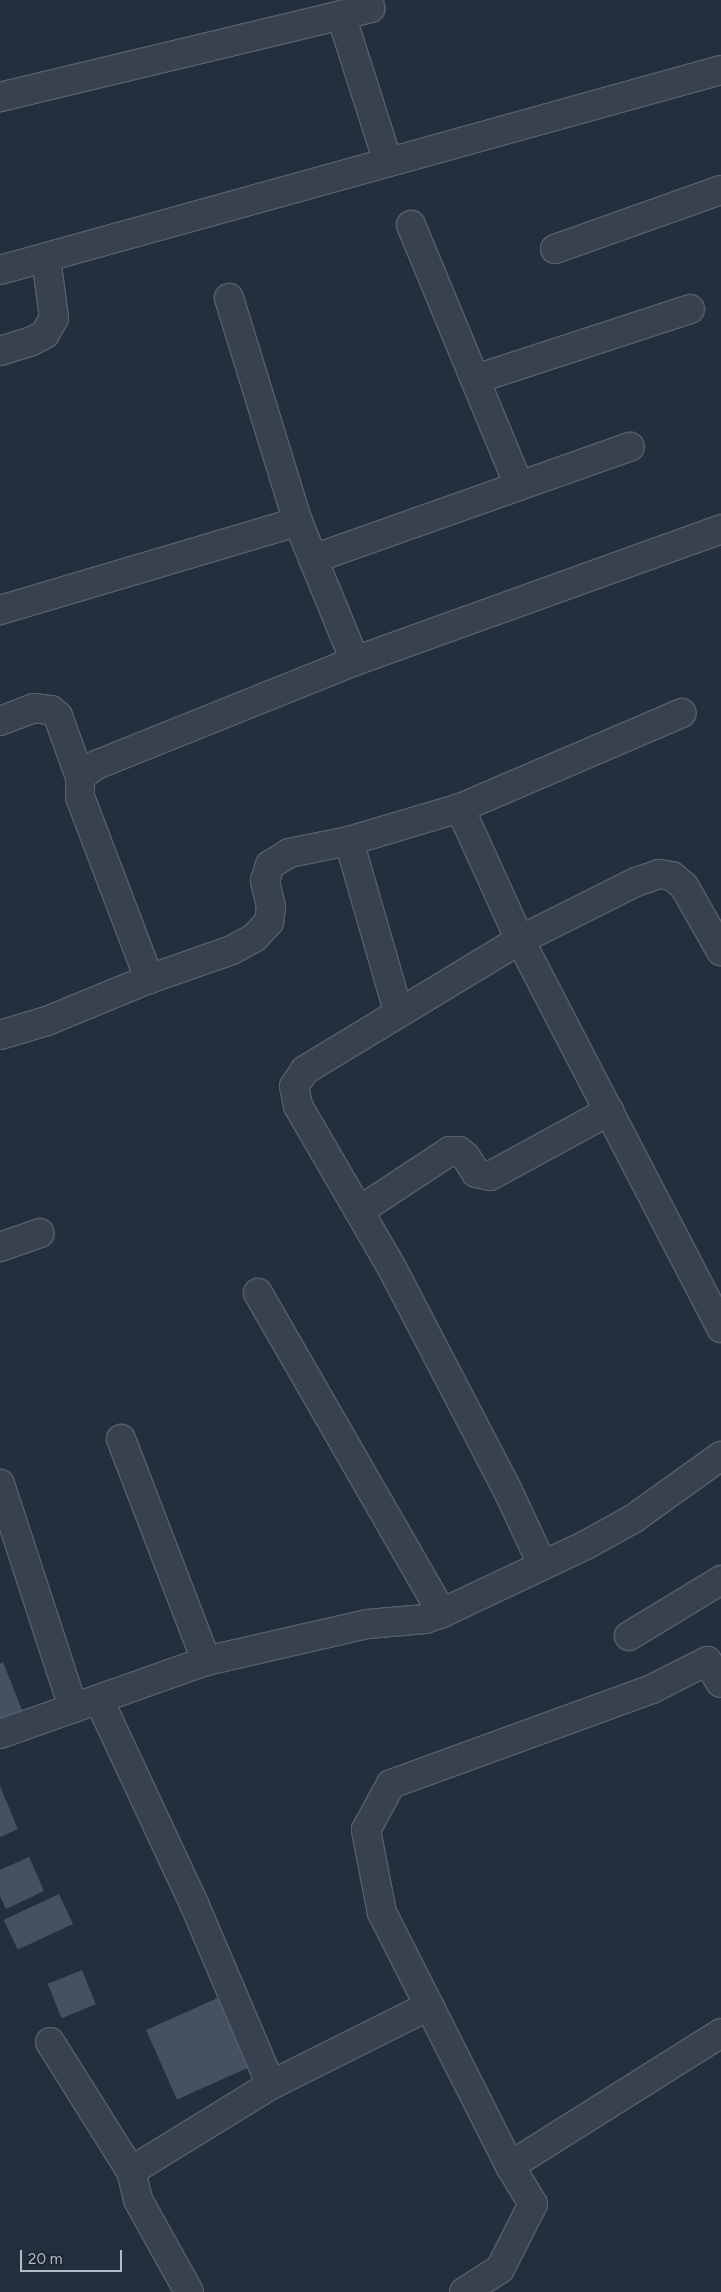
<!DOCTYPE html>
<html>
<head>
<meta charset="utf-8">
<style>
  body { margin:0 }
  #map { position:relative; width:721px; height:2292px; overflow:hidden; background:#242f3e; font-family:Figtree,sans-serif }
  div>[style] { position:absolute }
  .building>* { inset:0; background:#455162; transform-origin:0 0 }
  .roads { filter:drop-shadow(1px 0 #565f6c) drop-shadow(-1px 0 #565f6c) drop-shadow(0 1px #565f6c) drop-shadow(0 -1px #565f6c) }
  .minor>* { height:28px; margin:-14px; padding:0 14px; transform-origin:14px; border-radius:14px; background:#38414e }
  span { translate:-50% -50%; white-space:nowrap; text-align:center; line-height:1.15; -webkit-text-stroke:5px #1d2633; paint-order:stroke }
  .scale { position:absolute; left:20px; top:2250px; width:102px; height:22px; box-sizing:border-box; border:2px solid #b4bcc9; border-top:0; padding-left:6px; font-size:15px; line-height:18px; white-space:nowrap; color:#b4bcc9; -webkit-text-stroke:4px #1d2633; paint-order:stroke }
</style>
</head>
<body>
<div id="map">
  <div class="building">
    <div style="clip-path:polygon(3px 1662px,26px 1720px,0 1730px,0 1664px)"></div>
    <div style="clip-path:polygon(0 1786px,18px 1829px,0 1837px)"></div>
    <div style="clip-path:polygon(29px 1857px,44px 1891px,6px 1909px,0 1896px,0 1870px)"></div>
    <div style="left:59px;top:1894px;width:33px;height:61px;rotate:65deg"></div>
    <div style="left:82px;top:1970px;width:37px;height:37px;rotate:68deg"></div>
    <div style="left:220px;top:1997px;width:76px;height:81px;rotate:66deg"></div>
  </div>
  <div class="roads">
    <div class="minor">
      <div style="left:341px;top:15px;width:154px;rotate:72.3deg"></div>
      <div style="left:0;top:97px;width:381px;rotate:-13.5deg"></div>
      <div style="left:411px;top:225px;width:282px;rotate:67.5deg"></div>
      <div style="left:555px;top:249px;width:176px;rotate:-19.6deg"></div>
      <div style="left:0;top:270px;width:748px;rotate:-15.5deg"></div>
      <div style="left:229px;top:298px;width:234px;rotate:72.9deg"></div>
      <div style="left:0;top:351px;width:31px;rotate:-17deg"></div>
      <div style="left:30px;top:342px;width:17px;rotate:-28deg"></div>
      <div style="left:45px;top:334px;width:18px;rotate:-61deg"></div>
      <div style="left:54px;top:318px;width:61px;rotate:-97.6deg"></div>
      <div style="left:476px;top:379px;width:225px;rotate:-18.1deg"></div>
      <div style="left:313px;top:559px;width:336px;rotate:-19.5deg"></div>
      <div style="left:0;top:610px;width:311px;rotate:-16.5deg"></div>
      <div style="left:298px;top:522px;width:150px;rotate:67.7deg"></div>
      <div style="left:355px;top:661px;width:279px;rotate:158.1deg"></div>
      <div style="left:96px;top:765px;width:20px;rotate:143deg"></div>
      <div style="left:80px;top:777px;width:20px;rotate:90deg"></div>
      <div style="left:80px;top:797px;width:195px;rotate:69.2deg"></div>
      <div style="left:149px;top:979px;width:88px;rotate:-19.3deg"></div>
      <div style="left:232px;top:950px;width:26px;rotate:-29deg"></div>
      <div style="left:255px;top:937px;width:21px;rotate:-47deg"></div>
      <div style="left:269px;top:922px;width:15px;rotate:-82deg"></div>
      <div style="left:271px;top:907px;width:27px;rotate:-103deg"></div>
      <div style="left:265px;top:881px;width:17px;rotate:-73deg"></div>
      <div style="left:270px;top:865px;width:22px;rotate:-32deg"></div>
      <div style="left:289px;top:853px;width:61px;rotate:-11.3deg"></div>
      <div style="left:349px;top:841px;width:116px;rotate:-16.6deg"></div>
      <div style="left:460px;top:808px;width:241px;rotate:-23.2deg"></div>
      <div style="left:355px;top:661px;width:389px;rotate:-19.8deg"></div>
      <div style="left:0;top:721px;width:36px;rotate:-21deg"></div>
      <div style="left:34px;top:708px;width:17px;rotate:7deg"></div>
      <div style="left:51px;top:710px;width:9px;rotate:41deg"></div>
      <div style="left:58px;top:716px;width:65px;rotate:70.2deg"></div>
      <div style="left:460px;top:808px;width:145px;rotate:65.6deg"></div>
      <div style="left:520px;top:940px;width:130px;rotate:-26.6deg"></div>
      <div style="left:636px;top:882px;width:24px;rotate:-19deg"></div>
      <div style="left:659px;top:874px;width:13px;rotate:9deg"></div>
      <div style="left:672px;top:876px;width:16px;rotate:40deg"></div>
      <div style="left:684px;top:886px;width:75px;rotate:60.4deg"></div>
      <div style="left:349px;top:841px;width:177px;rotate:73.9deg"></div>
      <div style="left:0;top:1035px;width:49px;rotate:-16.6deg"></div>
      <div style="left:47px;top:1021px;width:110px;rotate:-22.4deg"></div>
      <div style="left:359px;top:1211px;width:109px;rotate:-33.4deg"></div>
      <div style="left:450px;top:1151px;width:9px"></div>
      <div style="left:459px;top:1151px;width:9px;rotate:41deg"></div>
      <div style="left:466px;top:1157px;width:19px;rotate:58deg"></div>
      <div style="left:476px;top:1173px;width:14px;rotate:12deg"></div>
      <div style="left:490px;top:1176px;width:136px;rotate:-28.6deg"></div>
      <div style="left:0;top:1247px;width:42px;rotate:-19.3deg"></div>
      <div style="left:258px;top:1293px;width:369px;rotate:60.1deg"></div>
      <div style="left:121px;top:1439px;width:238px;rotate:69deg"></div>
      <div style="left:0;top:1484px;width:236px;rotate:71.9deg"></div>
      <div style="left:542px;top:1564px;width:83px;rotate:-115deg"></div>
      <div style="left:507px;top:1489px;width:249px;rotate:-117.5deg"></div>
      <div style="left:392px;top:1268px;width:187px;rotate:-120.1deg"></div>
      <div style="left:298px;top:1106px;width:20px;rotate:-101deg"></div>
      <div style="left:294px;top:1086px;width:19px;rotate:-55deg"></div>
      <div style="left:305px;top:1070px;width:251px;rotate:-31.2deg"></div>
      <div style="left:520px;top:940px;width:437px;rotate:62.6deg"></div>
      <div style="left:629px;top:1636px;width:108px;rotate:-31.3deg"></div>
      <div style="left:99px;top:1700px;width:227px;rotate:65deg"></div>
      <div style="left:195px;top:1906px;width:194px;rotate:67deg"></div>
      <div style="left:0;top:1734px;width:219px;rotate:-19.5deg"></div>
      <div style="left:206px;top:1661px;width:166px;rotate:-12.9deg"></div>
      <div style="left:368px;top:1624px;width:57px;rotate:-5deg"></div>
      <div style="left:425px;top:1619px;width:18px;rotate:-19deg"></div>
      <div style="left:442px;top:1613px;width:159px;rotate:-25.3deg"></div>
      <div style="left:586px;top:1545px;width:54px;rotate:-29deg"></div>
      <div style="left:633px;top:1519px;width:108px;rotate:-35.6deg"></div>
      <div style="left:50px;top:2042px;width:152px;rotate:57.9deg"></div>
      <div style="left:131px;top:2171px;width:30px;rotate:76deg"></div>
      <div style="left:138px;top:2200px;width:105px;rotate:61deg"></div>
      <div style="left:510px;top:2166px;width:249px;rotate:-32.2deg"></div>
      <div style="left:131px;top:2171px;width:164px;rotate:-31.6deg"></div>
      <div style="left:271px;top:2085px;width:177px;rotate:-26.6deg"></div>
      <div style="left:464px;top:2292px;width:43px;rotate:-32.6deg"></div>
      <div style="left:500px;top:2269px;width:73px;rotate:-63.1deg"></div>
      <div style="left:533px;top:2204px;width:44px;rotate:-121.2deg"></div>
      <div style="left:510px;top:2166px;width:284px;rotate:-116.8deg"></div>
      <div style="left:382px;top:1913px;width:85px;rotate:-100.9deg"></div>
      <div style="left:366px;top:1830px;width:52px;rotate:-61.5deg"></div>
      <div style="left:391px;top:1784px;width:278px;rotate:-20deg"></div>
      <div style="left:652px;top:1689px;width:62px;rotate:-27deg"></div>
      <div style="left:707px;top:1661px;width:26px;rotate:58deg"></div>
    </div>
  </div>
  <div class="scale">20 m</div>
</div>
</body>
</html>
